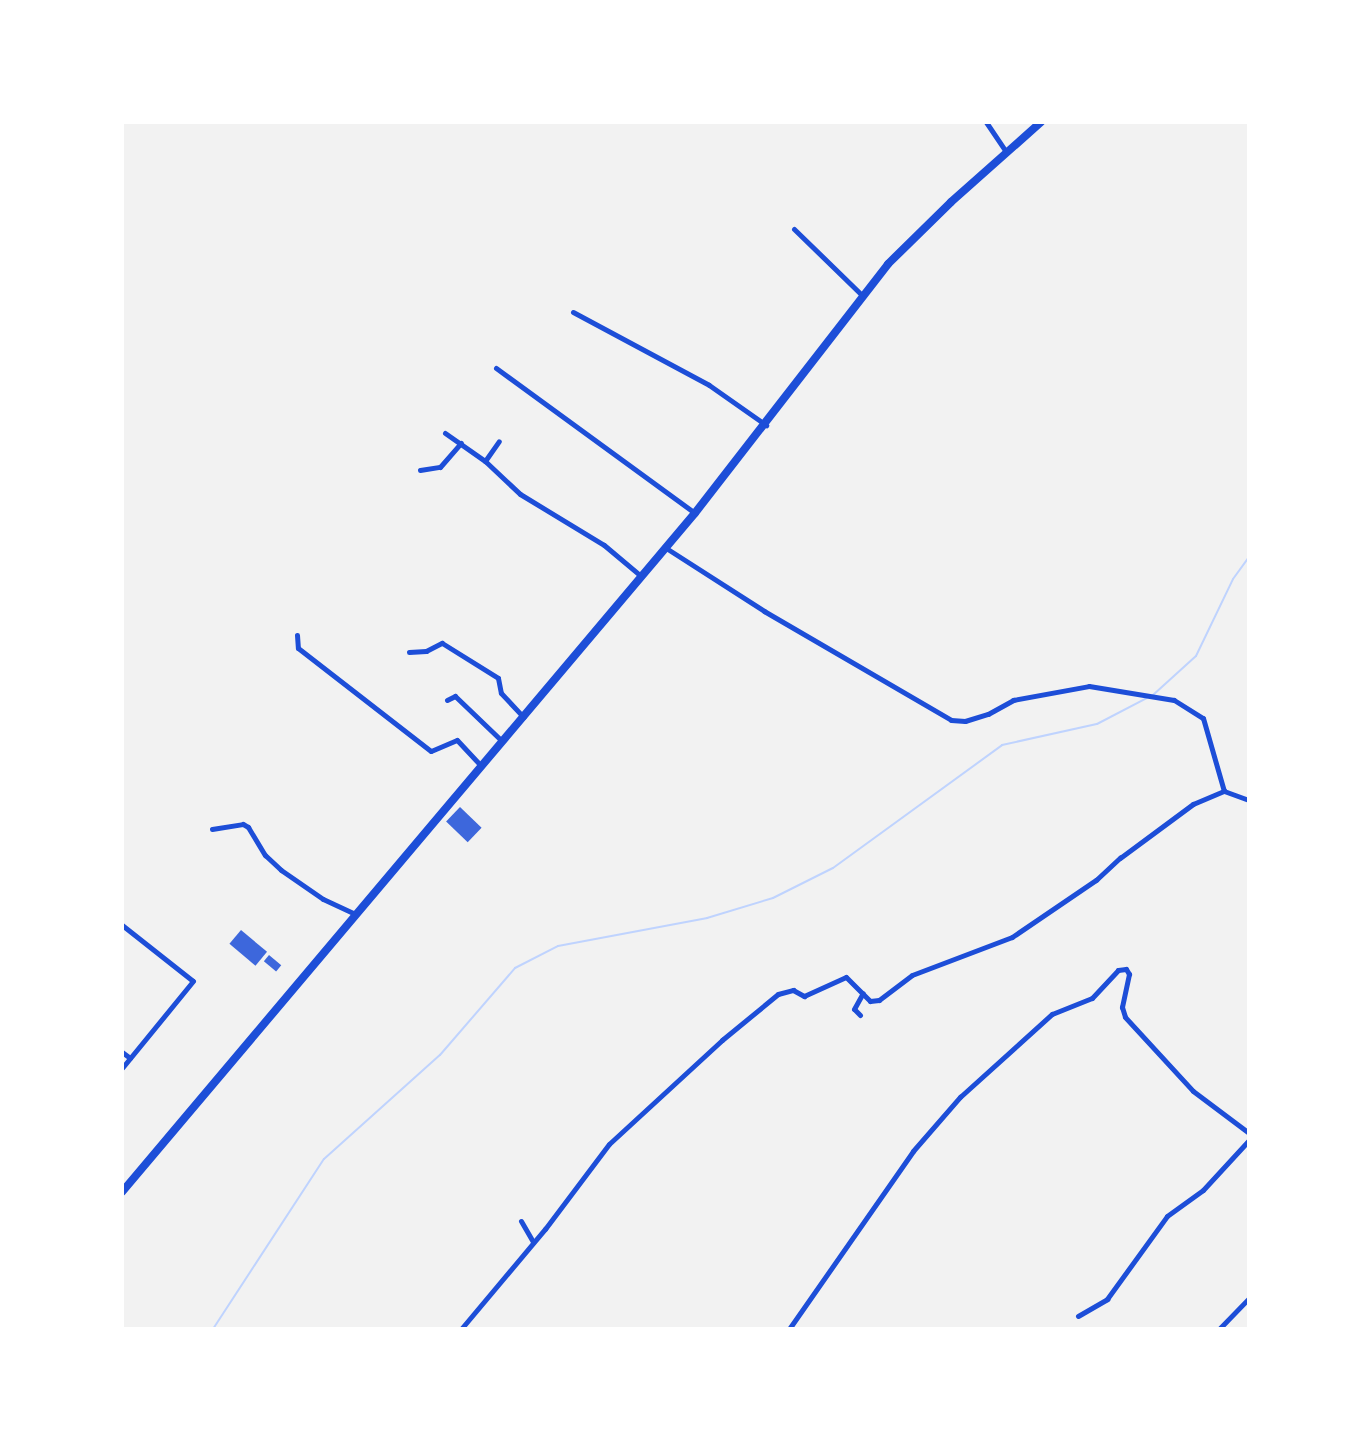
<!DOCTYPE html>
<html>
<head>
<meta charset="utf-8">
<style>
  body { margin:0 }
  #map { position:relative; width:1371px; height:1451px; overflow:hidden; background:#f2f2f2; font-family:Jost,sans-serif }
  div>[style] { position:absolute }
  .stream>* { height:2px; margin:-1px; padding:0 1px; transform-origin:1px; border-radius:1px; background:#bfd3fe }
  .building>* { inset:0; background:#3d67dc; transform-origin:0 0 }
  .minor>* { height:5px; margin:-2.5px; padding:0 2.5px; transform-origin:2.5px; border-radius:2.5px; background:#1d4ed8 }
  .primary>* { height:8px; margin:-4px; padding:0 4px; transform-origin:4px; border-radius:4px; background:#1d4ed8 }
  span { translate:-50% -50%; white-space:nowrap; text-align:center; line-height:1.15; -webkit-text-stroke:8px #fff; paint-order:stroke }
  .frame { position:absolute; inset:0; border:124px solid #fff; pointer-events:none }
</style>
</head>
<body>
<div id="map">
  <div class="stream">
    <div style="left:1153px;top:695px;width:58px;rotate:-42.2deg"></div>
    <div style="left:1196px;top:656px;width:85px;rotate:-64.3deg"></div>
    <div style="left:1233px;top:579px;width:27px;rotate:-54deg"></div>
    <div style="left:213px;top:1329px;width:203px;rotate:-56.9deg"></div>
    <div style="left:324px;top:1159px;width:156px;rotate:-41.9deg"></div>
    <div style="left:440px;top:1055px;width:115px;rotate:-49.2deg"></div>
    <div style="left:515px;top:968px;width:48px;rotate:-27.1deg"></div>
    <div style="left:558px;top:946px;width:152px;rotate:-10.6deg"></div>
    <div style="left:707px;top:918px;width:69px;rotate:-16.9deg"></div>
    <div style="left:773px;top:898px;width:67px;rotate:-26.6deg"></div>
    <div style="left:833px;top:868px;width:209px;rotate:-36deg"></div>
    <div style="left:1002px;top:745px;width:97px;rotate:-12.5deg"></div>
    <div style="left:1097px;top:724px;width:56px;rotate:-27.5deg"></div>
  </div>
  <div class="building">
    <div style="left:460px;top:807px;width:30px;height:20px;rotate:44deg"></div>
    <div style="left:241px;top:930px;width:34px;height:18px;rotate:40deg"></div>
    <div style="left:269px;top:955px;width:16px;height:8px;rotate:40deg"></div>
  </div>
  <div class="minor">
    <div style="left:986px;top:122px;width:36px;rotate:56deg"></div>
    <div style="left:794px;top:229px;width:96px;rotate:44.2deg"></div>
    <div style="left:573px;top:312px;width:154px;rotate:28.2deg"></div>
    <div style="left:709px;top:385px;width:70px;rotate:35.1deg"></div>
    <div style="left:496px;top:368px;width:246px;rotate:36.1deg"></div>
    <div style="left:445px;top:433px;width:49px;rotate:35deg"></div>
    <div style="left:485px;top:461px;width:48px;rotate:43.3deg"></div>
    <div style="left:520px;top:494px;width:98px;rotate:31.3deg"></div>
    <div style="left:604px;top:545px;width:48px;rotate:40deg"></div>
    <div style="left:485px;top:461px;width:24px;rotate:-55deg"></div>
    <div style="left:420px;top:470px;width:20px;rotate:-9deg"></div>
    <div style="left:440px;top:467px;width:32px;rotate:-49deg"></div>
    <div style="left:666px;top:548px;width:117px;rotate:32.7deg"></div>
    <div style="left:764px;top:611px;width:216px;rotate:30.2deg"></div>
    <div style="left:951px;top:720px;width:14px;rotate:4deg"></div>
    <div style="left:965px;top:721px;width:24px;rotate:-17deg"></div>
    <div style="left:988px;top:714px;width:29px;rotate:-29deg"></div>
    <div style="left:1013px;top:700px;width:77px;rotate:-10.4deg"></div>
    <div style="left:1089px;top:686px;width:86px;rotate:9.4deg"></div>
    <div style="left:1174px;top:700px;width:34px;rotate:32deg"></div>
    <div style="left:1203px;top:718px;width:76px;rotate:74deg"></div>
    <div style="left:297px;top:635px;width:13px;rotate:86deg"></div>
    <div style="left:298px;top:648px;width:168px;rotate:37.8deg"></div>
    <div style="left:431px;top:751px;width:28px;rotate:-23deg"></div>
    <div style="left:457px;top:740px;width:35px;rotate:47deg"></div>
    <div style="left:409px;top:652px;width:17px;rotate:-3deg"></div>
    <div style="left:426px;top:651px;width:18px;rotate:-27deg"></div>
    <div style="left:442px;top:643px;width:66px;rotate:32deg"></div>
    <div style="left:498px;top:678px;width:15px;rotate:79deg"></div>
    <div style="left:501px;top:693px;width:33px;rotate:47deg"></div>
    <div style="left:447px;top:700px;width:9px;rotate:-27deg"></div>
    <div style="left:455px;top:696px;width:65px;rotate:43.8deg"></div>
    <div style="left:212px;top:829px;width:31px;rotate:-9deg"></div>
    <div style="left:243px;top:824px;width:6px;rotate:31deg"></div>
    <div style="left:248px;top:827px;width:33px;rotate:59deg"></div>
    <div style="left:265px;top:855px;width:22px;rotate:43deg"></div>
    <div style="left:281px;top:870px;width:51px;rotate:34.6deg"></div>
    <div style="left:323px;top:899px;width:35px;rotate:25deg"></div>
    <div style="left:122px;top:925px;width:90px;rotate:38.3deg"></div>
    <div style="left:193px;top:981px;width:112px;rotate:129.2deg"></div>
    <div style="left:860px;top:1015px;width:8px;rotate:-135deg"></div>
    <div style="left:854px;top:1009px;width:18px;rotate:-61deg"></div>
    <div style="left:122px;top:1052px;width:10px;rotate:37deg"></div>
    <div style="left:521px;top:1221px;width:24px;rotate:60deg"></div>
    <div style="left:1078px;top:1316px;width:34px;rotate:-30deg"></div>
    <div style="left:1107px;top:1299px;width:102px;rotate:-54.1deg"></div>
    <div style="left:1167px;top:1216px;width:44px;rotate:-35.8deg"></div>
    <div style="left:1203px;top:1190px;width:68px;rotate:-47.4deg"></div>
    <div style="left:461px;top:1329px;width:131px;rotate:-50deg"></div>
    <div style="left:545px;top:1229px;width:106px;rotate:-53deg"></div>
    <div style="left:609px;top:1144px;width:154px;rotate:-42.6deg"></div>
    <div style="left:722px;top:1040px;width:72px;rotate:-39.4deg"></div>
    <div style="left:778px;top:994px;width:16px;rotate:-15deg"></div>
    <div style="left:793px;top:990px;width:13px;rotate:29deg"></div>
    <div style="left:804px;top:996px;width:46px;rotate:-24.3deg"></div>
    <div style="left:846px;top:977px;width:34px;rotate:45deg"></div>
    <div style="left:870px;top:1001px;width:9px;rotate:-6deg"></div>
    <div style="left:879px;top:1000px;width:41px;rotate:-37.1deg"></div>
    <div style="left:912px;top:975px;width:107px;rotate:-20.8deg"></div>
    <div style="left:1012px;top:937px;width:102px;rotate:-34.2deg"></div>
    <div style="left:1096px;top:880px;width:33px;rotate:-43deg"></div>
    <div style="left:1120px;top:858px;width:91px;rotate:-36.5deg"></div>
    <div style="left:1193px;top:804px;width:34px;rotate:-23deg"></div>
    <div style="left:1224px;top:791px;width:27px;rotate:20deg"></div>
    <div style="left:789px;top:1329px;width:217px;rotate:-55.1deg"></div>
    <div style="left:913px;top:1151px;width:72px;rotate:-49deg"></div>
    <div style="left:960px;top:1097px;width:124px;rotate:-42.1deg"></div>
    <div style="left:1052px;top:1014px;width:43px;rotate:-21.8deg"></div>
    <div style="left:1092px;top:998px;width:38px;rotate:-47deg"></div>
    <div style="left:1118px;top:970px;width:8px;rotate:-7deg"></div>
    <div style="left:1126px;top:969px;width:6px;rotate:59deg"></div>
    <div style="left:1129px;top:974px;width:34px;rotate:102deg"></div>
    <div style="left:1122px;top:1007px;width:10px;rotate:73deg"></div>
    <div style="left:1125px;top:1017px;width:100px;rotate:47.4deg"></div>
    <div style="left:1193px;top:1091px;width:70px;rotate:36.9deg"></div>
    <div style="left:1219px;top:1329px;width:43px;rotate:-45.9deg"></div>
  </div>
  <div class="primary">
    <div style="left:122px;top:1192px;width:888px;rotate:-49.84deg"></div>
    <div style="left:695px;top:513px;width:315px;rotate:-52.2deg"></div>
    <div style="left:888px;top:264px;width:88px;rotate:-44.5deg"></div>
    <div style="left:951px;top:202px;width:120px;rotate:-41.6deg"></div>
  </div>
  <div class="frame"></div>
</div>
</body>
</html>
